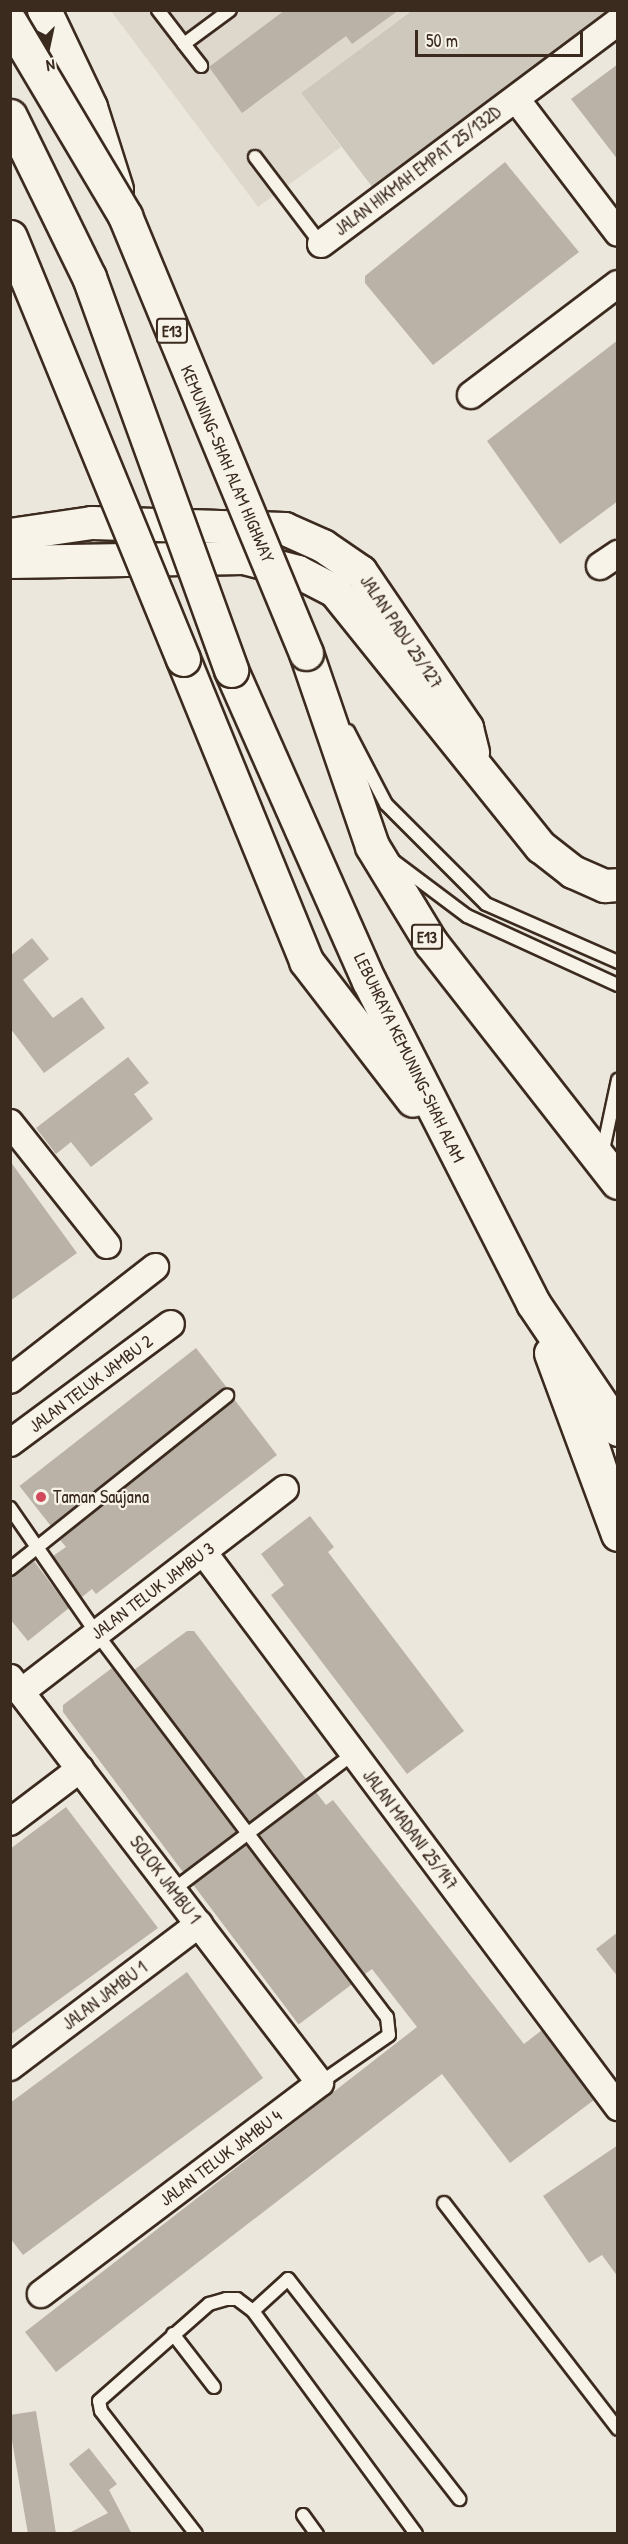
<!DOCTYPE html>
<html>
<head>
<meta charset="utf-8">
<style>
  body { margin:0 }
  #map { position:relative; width:628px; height:2544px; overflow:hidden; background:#ece7dc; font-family:"Patrick Hand",sans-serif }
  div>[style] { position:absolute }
  .built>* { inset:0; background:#ddd7cc }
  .green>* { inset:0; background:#cec8bc }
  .building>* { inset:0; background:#bab2a7; transform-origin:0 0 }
  .roads { filter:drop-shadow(2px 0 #3b2a1e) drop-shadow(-2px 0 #3b2a1e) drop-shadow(0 2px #3b2a1e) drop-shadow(0 -2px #3b2a1e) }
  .service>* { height:12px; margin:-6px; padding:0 6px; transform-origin:6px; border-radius:6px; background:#f7f3e8 }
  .minor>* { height:26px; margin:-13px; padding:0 13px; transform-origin:13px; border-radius:13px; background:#f7f3e8 }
  .tertiary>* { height:32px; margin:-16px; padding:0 16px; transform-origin:16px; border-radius:16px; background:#f7f3e8 }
  .motorway>* { height:33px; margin:-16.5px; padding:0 16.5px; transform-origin:16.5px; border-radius:16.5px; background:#f7f3e8 }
  .bridges { filter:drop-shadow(2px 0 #3b2a1e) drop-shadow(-2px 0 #3b2a1e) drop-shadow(0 2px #3b2a1e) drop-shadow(0 -2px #3b2a1e) }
  .motorway-bridge>* { height:33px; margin:-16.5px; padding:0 16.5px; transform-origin:16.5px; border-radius:16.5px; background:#f7f3e8 }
  .dots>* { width:16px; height:16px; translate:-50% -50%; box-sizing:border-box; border:3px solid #f7f3e8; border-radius:50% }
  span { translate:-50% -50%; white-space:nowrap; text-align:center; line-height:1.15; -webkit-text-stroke:4.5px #f7f3e8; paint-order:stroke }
  .shield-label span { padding:2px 4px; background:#f7f3e8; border:2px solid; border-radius:4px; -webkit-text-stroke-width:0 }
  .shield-label { font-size:16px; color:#3b2a1e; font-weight:700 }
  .street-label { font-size:18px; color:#3b2a1e }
  .poi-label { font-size:18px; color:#3b2a1e }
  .left { translate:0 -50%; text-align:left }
  .frame { position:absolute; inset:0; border:12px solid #3b2a1e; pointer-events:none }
  .north { position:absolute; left:18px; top:18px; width:60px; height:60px; -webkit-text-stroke:4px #f7f3e8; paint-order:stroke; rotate:171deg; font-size:16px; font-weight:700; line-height:24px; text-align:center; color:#3b2a1e }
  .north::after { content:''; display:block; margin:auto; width:21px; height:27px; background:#3b2a1e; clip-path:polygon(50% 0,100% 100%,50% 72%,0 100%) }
  .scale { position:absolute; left:415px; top:30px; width:168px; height:27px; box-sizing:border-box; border:3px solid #3b2a1e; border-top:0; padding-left:8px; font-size:18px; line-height:21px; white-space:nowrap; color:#3b2a1e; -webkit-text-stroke:4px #f7f3e8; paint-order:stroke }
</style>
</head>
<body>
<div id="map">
  <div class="built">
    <div style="clip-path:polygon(111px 11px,410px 11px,301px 93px,341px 147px,258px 207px)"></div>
  </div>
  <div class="green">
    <div style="clip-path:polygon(411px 11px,612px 11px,373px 188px,301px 93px)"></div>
  </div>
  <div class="building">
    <div style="clip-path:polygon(285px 10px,399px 10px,352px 44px,346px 36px,242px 113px,209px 67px)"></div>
    <div style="clip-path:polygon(618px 64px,618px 160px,571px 99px)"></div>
    <div style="clip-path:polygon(505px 162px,579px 252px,433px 365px,365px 283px,365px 276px)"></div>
    <div style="clip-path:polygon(618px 340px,618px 501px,560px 544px,487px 441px)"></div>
    <div style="clip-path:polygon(32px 938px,49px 959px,23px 980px,53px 1018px,82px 997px,105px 1028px,44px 1073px,10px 1028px,10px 956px)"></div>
    <div style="clip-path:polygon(128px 1057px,149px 1083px,134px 1094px,153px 1119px,91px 1167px,71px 1142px,56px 1154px,36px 1128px)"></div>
    <div style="clip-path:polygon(10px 1161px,77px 1253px,10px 1301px)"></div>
    <div style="left:196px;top:1348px;width:51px;height:224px;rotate:52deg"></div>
    <div style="clip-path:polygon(234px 1399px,277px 1455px,96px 1594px,92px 1589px,82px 1597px,53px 1556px,66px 1547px,60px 1540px)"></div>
    <div style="clip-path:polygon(310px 1516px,334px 1547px,328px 1552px,464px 1731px,407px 1774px,271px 1595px,284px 1585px,261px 1554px)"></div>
    <div style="clip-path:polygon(34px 1561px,69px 1608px,28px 1641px,10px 1619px,10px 1577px)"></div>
    <div style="clip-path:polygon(187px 1631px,194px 1631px,306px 1779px,250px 1822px,134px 1670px)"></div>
    <div style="clip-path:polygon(112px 1668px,236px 1832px,183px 1872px,63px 1712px,63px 1705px)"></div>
    <div style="clip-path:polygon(316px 1792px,326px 1805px,333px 1800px,524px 2044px,542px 2030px,594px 2100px,510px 2163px,442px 2074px,56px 2372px,25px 2332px,417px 2027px,372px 1969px,365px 1974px,260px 1835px)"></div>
    <div style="clip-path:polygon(66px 1807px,158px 1928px,10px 2035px,10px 1849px)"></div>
    <div style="left:246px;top:1845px;width:175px;height:66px;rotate:53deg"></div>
    <div style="clip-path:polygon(618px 1932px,618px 1977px,596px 1949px)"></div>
    <div style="clip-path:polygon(187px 1972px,263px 2078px,23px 2255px,10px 2238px,10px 2103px)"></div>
    <div style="clip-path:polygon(618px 2145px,618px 2277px,602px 2255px,589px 2263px,543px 2196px)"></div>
    <div style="clip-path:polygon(36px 2411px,50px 2495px,56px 2534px,28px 2534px,10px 2429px,10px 2415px)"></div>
    <div style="clip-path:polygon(89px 2448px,117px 2484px,109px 2490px,132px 2534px,67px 2534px,108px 2513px,69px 2464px)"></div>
  </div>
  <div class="roads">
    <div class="service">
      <div style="left:158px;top:10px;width:43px;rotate:52.6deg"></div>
      <div style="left:184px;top:44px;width:57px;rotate:-36.5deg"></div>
      <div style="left:184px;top:44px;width:28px;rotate:52deg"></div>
      <div style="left:255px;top:157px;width:109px;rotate:52.8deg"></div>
      <div style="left:348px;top:731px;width:82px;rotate:62.5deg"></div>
      <div style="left:386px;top:804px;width:141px;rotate:45deg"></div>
      <div style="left:486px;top:904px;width:144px;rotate:23.7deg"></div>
      <div style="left:395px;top:862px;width:90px;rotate:36.9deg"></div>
      <div style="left:467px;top:916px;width:166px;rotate:24.6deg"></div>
      <div style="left:602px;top:1155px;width:77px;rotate:-78deg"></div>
      <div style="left:593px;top:1415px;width:66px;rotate:71.6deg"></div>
      <div style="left:10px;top:1508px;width:153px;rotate:55.4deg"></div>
      <div style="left:97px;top:1634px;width:480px;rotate:52.9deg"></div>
      <div style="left:387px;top:2017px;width:18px;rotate:84deg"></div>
      <div style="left:389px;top:2035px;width:84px;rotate:145.2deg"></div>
      <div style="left:10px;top:1569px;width:278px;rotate:-38.6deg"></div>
      <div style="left:173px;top:1890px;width:226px;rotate:-37.1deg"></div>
      <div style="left:444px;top:2203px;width:285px;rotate:52.4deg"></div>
      <div style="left:253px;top:2311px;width:47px;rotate:-42.4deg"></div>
      <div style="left:288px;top:2279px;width:279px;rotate:52.1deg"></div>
      <div style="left:173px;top:2334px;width:67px;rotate:52.3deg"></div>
      <div style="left:303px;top:2515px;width:24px;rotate:54deg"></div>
      <div style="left:196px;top:2534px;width:155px;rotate:-127.7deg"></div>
      <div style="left:101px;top:2411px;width:10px;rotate:-101deg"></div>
      <div style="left:99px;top:2401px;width:147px;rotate:-41.4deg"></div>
      <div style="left:209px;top:2304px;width:18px;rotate:-16deg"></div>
      <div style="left:226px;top:2299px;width:11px"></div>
      <div style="left:237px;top:2299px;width:20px;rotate:37deg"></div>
      <div style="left:253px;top:2311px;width:276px;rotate:53.8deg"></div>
    </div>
    <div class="minor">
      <div style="left:516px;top:99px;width:168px;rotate:52.7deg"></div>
      <div style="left:321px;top:244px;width:371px;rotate:-36.8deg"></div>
      <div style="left:471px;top:395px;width:184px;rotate:-37.1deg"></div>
      <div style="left:600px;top:566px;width:22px;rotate:-34deg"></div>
      <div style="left:10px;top:1123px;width:156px;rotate:51.5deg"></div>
      <div style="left:10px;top:1380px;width:184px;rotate:-37.9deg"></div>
      <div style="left:10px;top:1443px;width:200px;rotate:-36.5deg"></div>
      <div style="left:204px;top:1553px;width:692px;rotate:53.23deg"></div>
      <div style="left:10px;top:1678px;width:510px;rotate:52.57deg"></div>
      <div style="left:320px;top:2083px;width:350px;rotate:142.9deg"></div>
      <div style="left:21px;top:1692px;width:333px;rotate:-37.6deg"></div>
      <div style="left:10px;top:1822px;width:88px;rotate:-37.1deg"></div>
      <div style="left:10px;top:2067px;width:237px;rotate:-37.1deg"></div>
    </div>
    <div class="tertiary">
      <div style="left:10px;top:535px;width:83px;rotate:-8.3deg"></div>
      <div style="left:92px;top:523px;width:193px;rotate:1.8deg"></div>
      <div style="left:285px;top:529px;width:42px;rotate:24.1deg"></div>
      <div style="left:323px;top:546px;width:46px;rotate:34.4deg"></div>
      <div style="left:361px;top:572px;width:189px;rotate:55.8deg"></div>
      <div style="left:467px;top:728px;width:25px;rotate:76deg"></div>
      <div style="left:10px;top:562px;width:234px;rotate:-1deg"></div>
      <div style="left:244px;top:558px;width:56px;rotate:14.5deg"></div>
      <div style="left:298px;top:572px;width:42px;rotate:27.2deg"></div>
      <div style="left:335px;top:591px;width:329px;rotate:51.2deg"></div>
      <div style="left:541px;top:847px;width:41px;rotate:38deg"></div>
      <div style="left:573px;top:872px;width:35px;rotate:24deg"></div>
      <div style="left:605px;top:886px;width:13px;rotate:-4deg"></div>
    </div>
    <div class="motorway">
      <div style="left:44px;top:10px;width:107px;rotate:64.6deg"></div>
      <div style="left:90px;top:107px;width:86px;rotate:72.4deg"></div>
      <div style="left:306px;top:653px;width:204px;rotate:71.1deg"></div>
      <div style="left:372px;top:846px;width:114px;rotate:58.7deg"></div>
      <div style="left:431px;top:943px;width:303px;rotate:52deg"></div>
      <div style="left:183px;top:659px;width:326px;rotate:67.8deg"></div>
      <div style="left:306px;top:961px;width:175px;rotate:52.4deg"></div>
      <div style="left:231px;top:670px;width:340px;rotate:66.1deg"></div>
      <div style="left:369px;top:981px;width:361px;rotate:63deg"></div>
      <div style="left:533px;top:1303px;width:152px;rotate:56deg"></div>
      <div style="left:551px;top:1353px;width:193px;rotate:69.7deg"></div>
    </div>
  </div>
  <div class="bridges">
    <div class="motorway-bridge">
      <div style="left:10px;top:22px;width:226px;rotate:59.3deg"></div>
      <div style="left:125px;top:216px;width:473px;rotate:67.5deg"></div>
      <div style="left:10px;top:116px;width:179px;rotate:63.9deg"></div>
      <div style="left:89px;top:277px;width:418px;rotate:70.1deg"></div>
      <div style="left:10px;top:237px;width:456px;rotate:67.7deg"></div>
    </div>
  </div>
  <div class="dots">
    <div style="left:41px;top:1497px;background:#d1495b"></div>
  </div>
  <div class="shield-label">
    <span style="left:172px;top:331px">E13</span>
    <span style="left:427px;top:937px">E13</span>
  </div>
  <div class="street-label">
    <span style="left:418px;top:171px;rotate:-37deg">JALAN HIKMAH EMPAT 25/132D</span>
    <span style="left:227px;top:464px;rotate:67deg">KEMUNING–SHAH ALAM HIGHWAY</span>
    <span style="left:401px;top:632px;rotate:56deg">JALAN PADU 25/127</span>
    <span style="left:409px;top:1058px;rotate:64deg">LEBUHRAYA KEMUNING-SHAH ALAM</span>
    <span style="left:91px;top:1384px;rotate:-37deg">JALAN TELUK JAMBU 2</span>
    <span style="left:153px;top:1591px;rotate:-37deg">JALAN TELUK JAMBU 3</span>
    <span style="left:410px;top:1830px;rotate:53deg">JALAN MADANI 25/147</span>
    <span style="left:165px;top:1880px;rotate:53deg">SOLOK JAMBU 1</span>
    <span style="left:105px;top:1996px;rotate:-37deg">JALAN JAMBU 1</span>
    <span style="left:221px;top:2158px;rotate:-37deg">JALAN TELUK JAMBU 4</span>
  </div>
  <div class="poi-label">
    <span class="left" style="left:53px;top:1497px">Taman Saujana</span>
  </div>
  <div class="frame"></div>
  <div class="north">N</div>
  <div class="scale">50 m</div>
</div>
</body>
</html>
